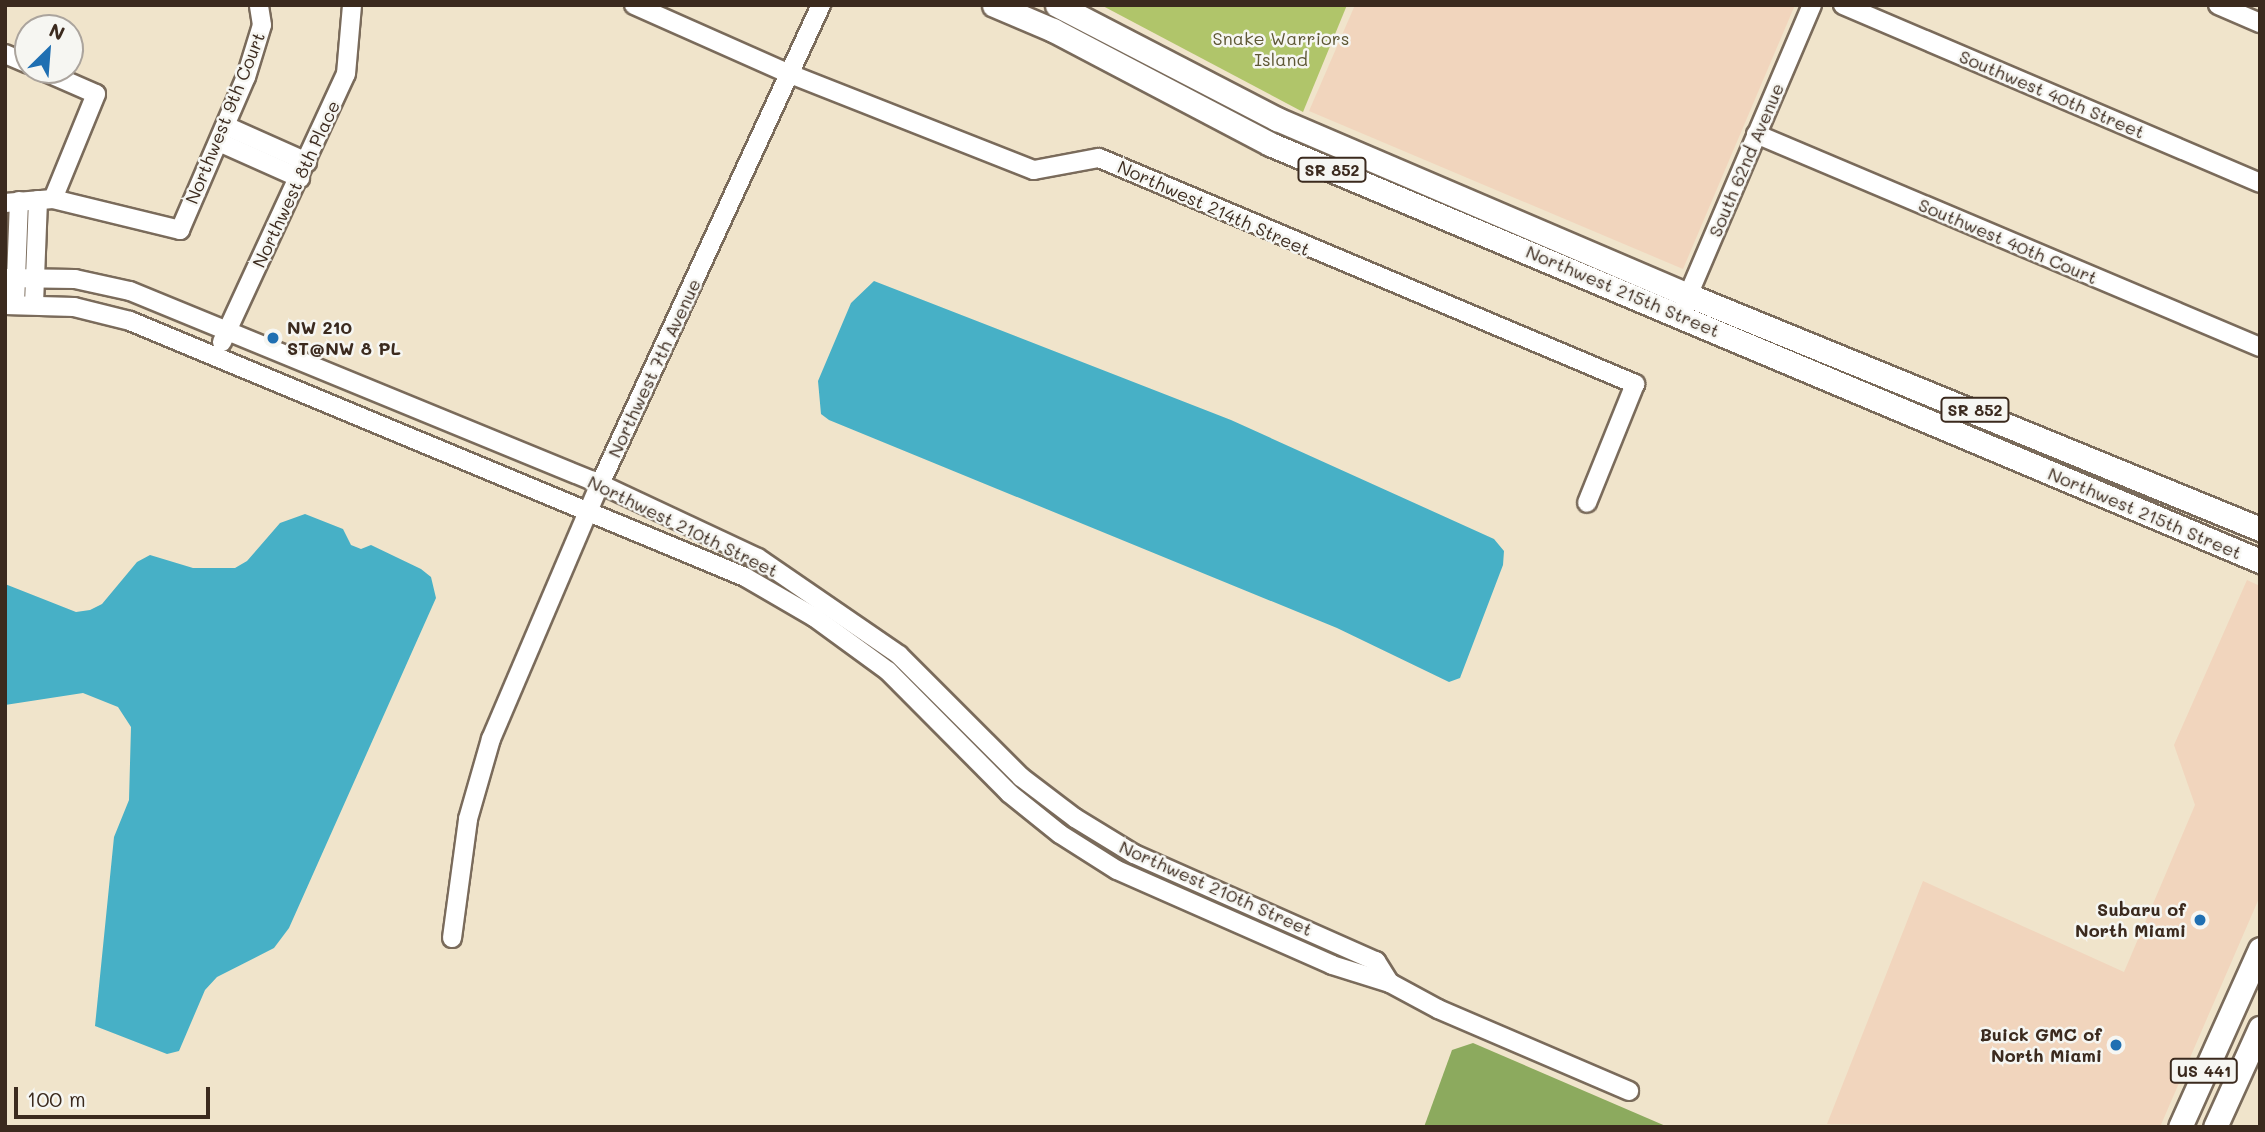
<!DOCTYPE html>
<html>
<head>
<meta charset="utf-8">
<style>
  body { margin:0 }
  #map { position:relative; width:2265px; height:1132px; overflow:hidden; background:#f0e4cb; font-family:Mali,sans-serif }
  div>[style] { position:absolute }
  .built>* { inset:0; background:#f1d5bd }
  .green>* { inset:0; background:#b0c56a }
  .forest>* { inset:0; background:#8caa5e }
  .water>* { inset:0; background:#47b0c6 }
  .roads { filter:drop-shadow(2px 0 #7a6b5b) drop-shadow(-2px 0 #7a6b5b) drop-shadow(0 2px #7a6b5b) drop-shadow(0 -2px #7a6b5b) }
  .minor>* { height:18px; margin:-9px; padding:0 9px; transform-origin:9px; border-radius:9px; background:#fff }
  .major>* { height:23px; margin:-11.5px; padding:0 11.5px; transform-origin:11.5px; border-radius:11.5px; background:#fff }
  .dots>* { width:19px; height:19px; translate:-50% -50%; box-sizing:border-box; border:4px solid #f6f6f2; border-radius:50% }
  span { translate:-50% -50%; white-space:nowrap; text-align:center; line-height:1.15; -webkit-text-stroke:5px #f6f6f2; paint-order:stroke }
  .shield-label span { padding:2px 5px; background:#f6f6f2; border:2px solid; border-radius:5px; -webkit-text-stroke-width:0 }
  .shield-label { font-size:16px; color:#3b2a1e; font-weight:700 }
  .park-label { font-size:18px; color:#5e5835 }
  .street-label { font-size:18px; color:#3b2a1e }
  .poi-label { font-size:18px; color:#3b2a1e; font-weight:700 }
  .left { translate:0 -50%; text-align:left }
  .right { translate:-100% -50%; text-align:right }
  .frame { position:absolute; inset:0; border:7px solid #3b2a1e; pointer-events:none }
  .north { position:absolute; left:14px; top:14px; width:70px; height:70px; box-sizing:border-box; background:#f6f6f2; border:2px solid #aba49d; border-radius:50%; rotate:25deg; font-size:19px; font-weight:700; line-height:28px; text-align:center; color:#3b2a1e }
  .north::after { content:''; display:block; margin:auto; width:24px; height:32px; background:#1f6fb2; clip-path:polygon(50% 0,100% 100%,50% 72%,0 100%) }
  .scale { position:absolute; left:14px; top:1087px; width:196px; height:32px; box-sizing:border-box; border:4px solid #3b2a1e; border-top:0; padding-left:9px; font-size:21px; line-height:24px; white-space:nowrap; color:#3b2a1e; -webkit-text-stroke:5px #f6f6f2; paint-order:stroke }
</style>
</head>
<body>
<div id="map">
  <div class="built">
    <div style="clip-path:polygon(1355px 5px,1795px 5px,1683px 269px,1309px 111px)"></div>
    <div style="clip-path:polygon(2247px 580px,2260px 586px,2260px 896px,2160px 1127px,1827px 1124px,1923px 881px,2124px 972px,2195px 805px,2174px 745px)"></div>
  </div>
  <div class="green">
    <div style="clip-path:polygon(1101px 5px,1347px 5px,1303px 112px)"></div>
  </div>
  <div class="forest">
    <div style="clip-path:polygon(1473px 1043px,1668px 1127px,1424px 1127px,1452px 1050px)"></div>
  </div>
  <div class="water">
    <div style="clip-path:polygon(874px 281px,1231px 420px,1494px 539px,1504px 551px,1503px 565px,1460px 678px,1449px 682px,1337px 628px,829px 420px,821px 414px,818px 381px,851px 303px)"></div>
    <div style="clip-path:polygon(305px 514px,343px 529px,351px 545px,361px 549px,371px 545px,421px 569px,431px 577px,436px 598px,289px 928px,274px 948px,217px 977px,205px 990px,179px 1051px,167px 1054px,95px 1026px,114px 837px,129px 800px,131px 727px,118px 707px,83px 693px,5px 705px,5px 584px,76px 612px,90px 610px,102px 604px,137px 562px,150px 555px,193px 568px,235px 568px,247px 561px,280px 523px)"></div>
  </div>
  <div class="roads">
    <div class="minor">
      <div style="left:634px;top:5px;width:171px;rotate:23.9deg"></div>
      <div style="left:790px;top:74px;width:262px;rotate:21.5deg"></div>
      <div style="left:1034px;top:170px;width:66px;rotate:-10.5deg"></div>
      <div style="left:1099px;top:158px;width:582px;rotate:22.86deg"></div>
      <div style="left:1635px;top:384px;width:128px;rotate:112deg"></div>
      <div style="left:1843px;top:5px;width:453px;rotate:23.1deg"></div>
      <div style="left:2218px;top:5px;width:46px;rotate:23.2deg"></div>
      <div style="left:5px;top:54px;width:25px;rotate:23deg"></div>
      <div style="left:41px;top:70px;width:60px;rotate:23.6deg"></div>
      <div style="left:96px;top:94px;width:113px;rotate:112.3deg"></div>
      <div style="left:226px;top:126px;width:89px;rotate:24deg"></div>
      <div style="left:1756px;top:134px;width:547px;rotate:22.91deg"></div>
      <div style="left:219px;top:142px;width:89px;rotate:24deg"></div>
      <div style="left:5px;top:203px;width:48px;rotate:-4.8deg"></div>
      <div style="left:53px;top:199px;width:131px;rotate:13.7deg"></div>
      <div style="left:180px;top:230px;width:167px;rotate:-66.7deg"></div>
      <div style="left:246px;top:77px;width:54px;rotate:-72.9deg"></div>
      <div style="left:262px;top:25px;width:20px;rotate:-99deg"></div>
      <div style="left:5px;top:278px;width:70px;rotate:0.8deg"></div>
      <div style="left:75px;top:279px;width:56px;rotate:12.3deg"></div>
      <div style="left:130px;top:291px;width:508px;rotate:22.32deg"></div>
      <div style="left:600px;top:484px;width:174px;rotate:25.1deg"></div>
      <div style="left:758px;top:558px;width:171px;rotate:34.5deg"></div>
      <div style="left:899px;top:655px;width:173px;rotate:45deg"></div>
      <div style="left:1021px;top:777px;width:68px;rotate:37.2deg"></div>
      <div style="left:1075px;top:818px;width:69px;rotate:31.4deg"></div>
      <div style="left:1134px;top:854px;width:265px;rotate:23.9deg"></div>
      <div style="left:1376px;top:961px;width:26px;rotate:58deg"></div>
      <div style="left:34px;top:304px;width:104px;rotate:-87.8deg"></div>
      <div style="left:5px;top:305px;width:69px;rotate:1.7deg"></div>
      <div style="left:74px;top:307px;width:58px;rotate:14deg"></div>
      <div style="left:130px;top:321px;width:666px;rotate:22.6deg"></div>
      <div style="left:745px;top:577px;width:80px;rotate:30.1deg"></div>
      <div style="left:814px;top:617px;width:92px;rotate:36.1deg"></div>
      <div style="left:888px;top:671px;width:172px;rotate:45.2deg"></div>
      <div style="left:1009px;top:793px;width:65px;rotate:38.8deg"></div>
      <div style="left:1060px;top:834px;width:67px;rotate:32.3deg"></div>
      <div style="left:1117px;top:870px;width:235px;rotate:23.8deg"></div>
      <div style="left:1332px;top:965px;width:61px;rotate:17.2deg"></div>
      <div style="left:1390px;top:983px;width:55px;rotate:28.4deg"></div>
      <div style="left:1438px;top:1009px;width:208px;rotate:23.2deg"></div>
      <div style="left:15px;top:305px;width:104px;rotate:-87.8deg"></div>
      <div style="left:1684px;top:305px;width:326px;rotate:-66.9deg"></div>
      <div style="left:222px;top:342px;width:295px;rotate:-65.2deg"></div>
      <div style="left:346px;top:74px;width:69px;rotate:-85deg"></div>
      <div style="left:452px;top:938px;width:120px;rotate:-82.3deg"></div>
      <div style="left:468px;top:819px;width:83px;rotate:-74deg"></div>
      <div style="left:491px;top:739px;width:277px;rotate:-66.9deg"></div>
      <div style="left:600px;top:484px;width:528px;rotate:-65.23deg"></div>
    </div>
    <div class="major">
      <div style="left:994px;top:5px;width:64px;rotate:23deg"></div>
      <div style="left:1053px;top:30px;width:245px;rotate:27.7deg"></div>
      <div style="left:1270px;top:144px;width:1074px;rotate:22.84deg"></div>
      <div style="left:1057px;top:5px;width:248px;rotate:27.4deg"></div>
      <div style="left:1277px;top:119px;width:447px;rotate:23.2deg"></div>
      <div style="left:1688px;top:295px;width:618px;rotate:22.25deg"></div>
      <div style="left:2180px;top:1127px;width:195px;rotate:-65.8deg"></div>
      <div style="left:2215px;top:1127px;width:109px;rotate:-65.6deg"></div>
    </div>
  </div>
  <div class="dots">
    <div style="left:273px;top:338px;background:#1f6fb2"></div>
    <div style="left:2200px;top:920px;background:#1f6fb2"></div>
    <div style="left:2116px;top:1045px;background:#1f6fb2"></div>
  </div>
  <div class="shield-label">
    <span style="left:1332px;top:170px">SR 852</span>
    <span style="left:1975px;top:410px">SR 852</span>
    <span style="left:2204px;top:1071px">US 441</span>
  </div>
  <div class="park-label">
    <span style="left:1281px;top:49px">Snake Warriors<br>Island</span>
  </div>
  <div class="street-label">
    <span style="left:2052px;top:94px;rotate:23deg">Southwest 40th Street</span>
    <span style="left:225px;top:118px;rotate:-68deg">Northwest 9th Court</span>
    <span style="left:1746px;top:160px;rotate:-67deg">South 62nd Avenue</span>
    <span style="left:296px;top:184px;rotate:-65deg">Northwest 8th Place</span>
    <span style="left:1214px;top:208px;rotate:24deg">Northwest 214th Street</span>
    <span style="left:2008px;top:241px;rotate:23deg">Southwest 40th Court</span>
    <span style="left:1623px;top:291px;rotate:23deg">Northwest 215th Street</span>
    <span style="left:654px;top:368px;rotate:-65deg">Northwest 7th Avenue</span>
    <span style="left:2145px;top:513px;rotate:23deg">Northwest 215th Street</span>
    <span style="left:683px;top:526px;rotate:26deg">Northwest 210th Street</span>
    <span style="left:1216px;top:888px;rotate:24deg">Northwest 210th Street</span>
  </div>
  <div class="poi-label">
    <span class="left" style="left:287px;top:338px">NW 210<br>ST@NW 8 PL</span>
    <span class="right" style="left:2186px;top:920px">Subaru of<br>North Miami</span>
    <span class="right" style="left:2102px;top:1045px">Buick GMC of<br>North Miami</span>
  </div>
  <div class="frame"></div>
  <div class="north">N</div>
  <div class="scale">100 m</div>
</div>
</body>
</html>
